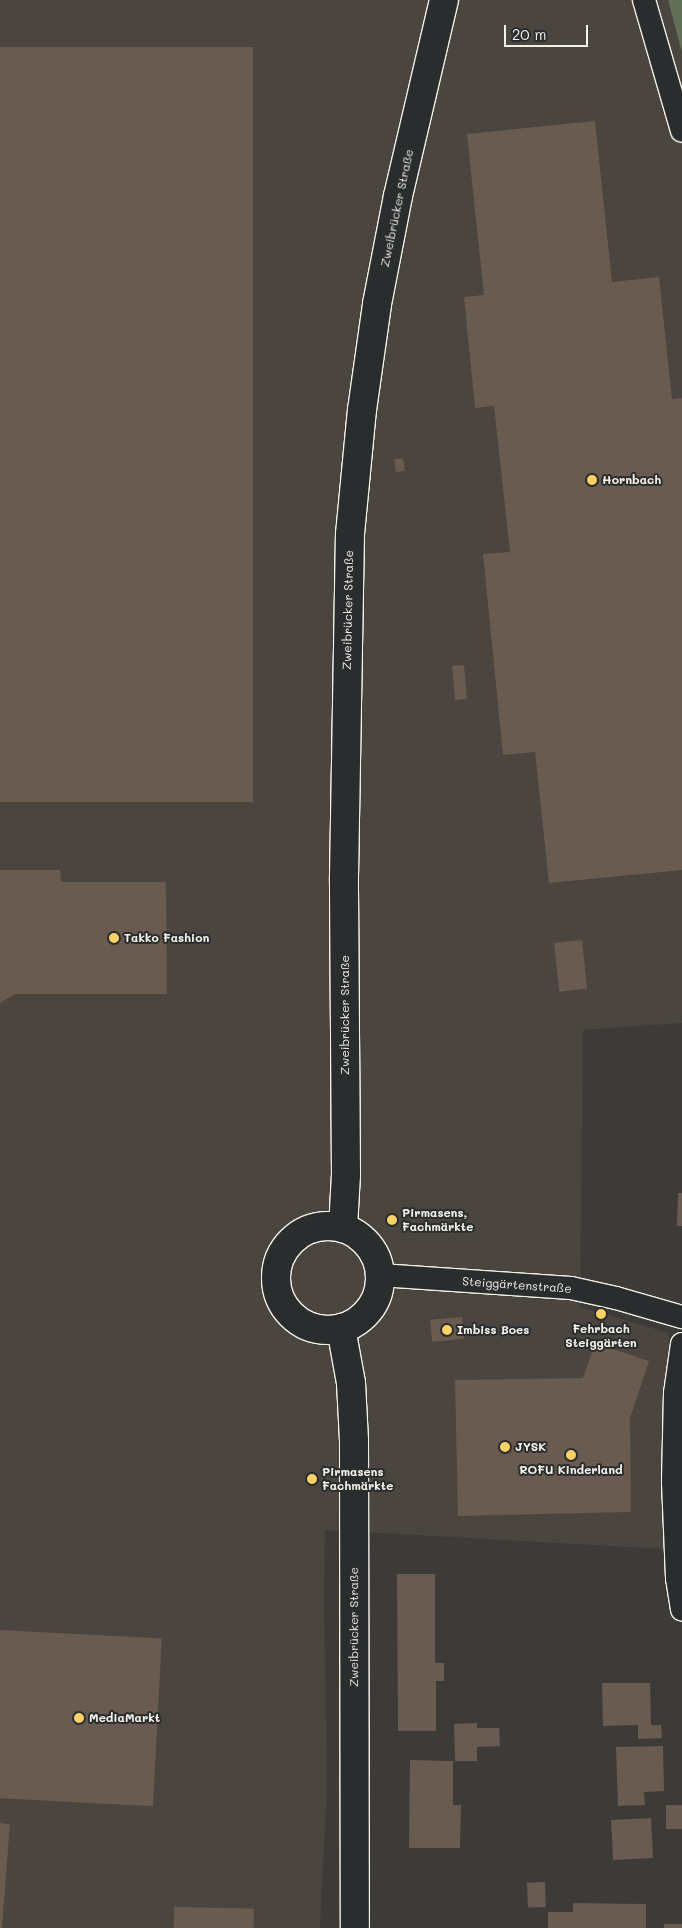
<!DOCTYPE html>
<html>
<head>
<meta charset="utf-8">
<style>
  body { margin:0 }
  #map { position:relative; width:682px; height:1928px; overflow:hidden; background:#3d3b38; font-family:Mali,sans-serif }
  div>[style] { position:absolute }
  .built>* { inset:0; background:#4a453f }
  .green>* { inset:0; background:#626f57 }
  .building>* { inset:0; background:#695b50; transform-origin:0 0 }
  .roads { filter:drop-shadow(1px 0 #f4f1e8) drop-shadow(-1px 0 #f4f1e8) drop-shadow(0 1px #f4f1e8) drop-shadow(0 -1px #f4f1e8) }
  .street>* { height:22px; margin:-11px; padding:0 11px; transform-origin:11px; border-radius:11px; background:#2a2d2e }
  .secondary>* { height:28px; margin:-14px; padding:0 14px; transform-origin:14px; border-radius:14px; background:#2a2d2e }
  .secondary>.ring { margin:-14px; padding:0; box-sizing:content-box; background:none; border:28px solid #2a2d2e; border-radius:50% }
  .dots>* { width:14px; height:14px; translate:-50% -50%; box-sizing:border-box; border:2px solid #2a2d2e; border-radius:50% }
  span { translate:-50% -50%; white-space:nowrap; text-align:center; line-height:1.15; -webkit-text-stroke:4px #2a2d2e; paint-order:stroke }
  .street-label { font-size:12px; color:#f4f1e8 }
  .poi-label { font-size:12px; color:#f4f1e8; font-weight:700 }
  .left { translate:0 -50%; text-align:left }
  .scale { position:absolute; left:504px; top:25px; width:84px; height:22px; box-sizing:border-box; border:2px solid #f4f1e8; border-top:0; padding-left:6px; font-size:15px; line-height:18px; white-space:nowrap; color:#f4f1e8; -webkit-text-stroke:4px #2a2d2e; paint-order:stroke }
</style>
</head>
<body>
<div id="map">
  <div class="built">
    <div style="clip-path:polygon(0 0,668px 0,682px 53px,682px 1023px,583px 1030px,580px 1307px,669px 1333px,664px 1549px,325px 1530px,324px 1601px,327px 1783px,320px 1928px,0 1928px)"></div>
  </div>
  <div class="green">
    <div style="clip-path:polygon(668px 0,682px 0,682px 53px)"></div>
  </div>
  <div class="building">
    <div style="left:0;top:47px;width:253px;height:755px"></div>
    <div style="clip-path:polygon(595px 121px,612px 282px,659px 277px,672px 399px,682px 398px,682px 870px,549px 883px,535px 752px,503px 755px,483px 554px,510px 552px,494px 406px,475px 408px,464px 297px,484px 295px,467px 134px)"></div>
    <div style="left:403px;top:458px;width:13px;height:9px;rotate:81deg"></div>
    <div style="left:464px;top:665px;width:34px;height:12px;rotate:85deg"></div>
    <div style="clip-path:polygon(0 870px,60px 870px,61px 882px,166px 882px,167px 994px,15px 994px,0 1003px)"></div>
    <div style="left:582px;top:940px;width:49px;height:28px;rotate:84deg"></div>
    <div style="clip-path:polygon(678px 1193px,682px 1193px,682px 1226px,677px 1226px)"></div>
    <div style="left:462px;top:1317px;width:22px;height:32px;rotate:85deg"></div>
    <div style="clip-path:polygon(595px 1343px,649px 1361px,630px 1418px,631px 1512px,458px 1516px,455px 1380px,583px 1378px)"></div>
    <div style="clip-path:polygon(397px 1574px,435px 1574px,435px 1663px,444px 1663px,444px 1681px,436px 1681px,436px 1731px,398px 1731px)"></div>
    <div style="left:0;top:1630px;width:162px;height:168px;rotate:3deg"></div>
    <div style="clip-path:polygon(602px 1683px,650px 1683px,651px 1725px,661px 1725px,662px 1738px,638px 1739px,638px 1725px,603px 1726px)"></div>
    <div style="clip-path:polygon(477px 1723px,477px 1728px,499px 1728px,500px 1746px,477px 1747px,477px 1761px,455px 1761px,454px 1724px)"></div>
    <div style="clip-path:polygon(663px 1746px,664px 1791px,644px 1792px,645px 1805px,618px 1806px,616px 1747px)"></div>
    <div style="clip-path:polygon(410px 1760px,453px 1761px,453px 1805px,461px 1805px,460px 1848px,409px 1848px)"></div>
    <div style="left:666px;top:1805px;width:16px;height:24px"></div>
    <div style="left:651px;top:1818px;width:40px;height:40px;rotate:87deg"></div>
    <div style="clip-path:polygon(0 1823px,10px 1824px,2px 1928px,0 1928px)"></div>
    <div style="left:545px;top:1882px;width:25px;height:18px;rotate:88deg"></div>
    <div style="clip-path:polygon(573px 1903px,646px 1904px,646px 1928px,548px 1928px,548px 1912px,573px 1912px)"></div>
    <div style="left:174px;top:1907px;width:80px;height:21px;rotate:1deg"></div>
    <div style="left:664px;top:1924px;width:18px;height:4px"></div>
  </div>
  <div class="roads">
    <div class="street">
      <div style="left:644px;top:0;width:136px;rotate:73.8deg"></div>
      <div style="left:380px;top:1275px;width:191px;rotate:3.9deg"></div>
      <div style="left:571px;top:1288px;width:46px;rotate:12.5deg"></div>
      <div style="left:616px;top:1298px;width:69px;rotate:16.1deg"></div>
      <div style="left:682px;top:1344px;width:49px;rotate:98.1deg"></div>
      <div style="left:675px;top:1393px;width:89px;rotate:91.3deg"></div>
      <div style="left:673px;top:1482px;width:96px;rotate:87.6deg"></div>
      <div style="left:677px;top:1578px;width:32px;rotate:81deg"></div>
    </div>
    <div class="secondary">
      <div class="ring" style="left:276px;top:1226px;width:76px;height:76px"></div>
      <div style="left:343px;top:1228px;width:53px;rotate:-86.8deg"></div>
      <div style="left:346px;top:1175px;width:299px;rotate:-90.4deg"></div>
      <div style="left:344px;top:876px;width:342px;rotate:-89deg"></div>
      <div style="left:350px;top:534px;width:125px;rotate:-84.5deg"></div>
      <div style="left:362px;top:410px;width:107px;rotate:-81.9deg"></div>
      <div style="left:377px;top:304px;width:110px;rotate:-79deg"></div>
      <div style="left:398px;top:196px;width:201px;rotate:-76.8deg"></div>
      <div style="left:341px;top:1328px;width:56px;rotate:79.7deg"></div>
      <div style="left:351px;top:1383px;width:58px;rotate:87deg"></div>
      <div style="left:354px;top:1441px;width:487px;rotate:89.9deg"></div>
    </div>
  </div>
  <div class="dots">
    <div style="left:592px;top:480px;background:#ffd166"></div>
    <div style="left:114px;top:938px;background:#ffd166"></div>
    <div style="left:392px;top:1220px;background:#ffd166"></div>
    <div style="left:601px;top:1314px;background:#ffd166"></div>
    <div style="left:447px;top:1330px;background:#ffd166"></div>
    <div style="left:505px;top:1447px;background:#ffd166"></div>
    <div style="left:571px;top:1455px;background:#ffd166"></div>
    <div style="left:312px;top:1479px;background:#ffd166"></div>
    <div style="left:79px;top:1718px;background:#ffd166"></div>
  </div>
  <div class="street-label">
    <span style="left:397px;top:208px;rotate:-78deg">Zweibrücker Straße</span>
    <span style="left:348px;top:610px;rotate:-89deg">Zweibrücker Straße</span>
    <span style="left:345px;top:1015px;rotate:-90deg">Zweibrücker Straße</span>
    <span style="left:517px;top:1285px;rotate:4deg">Steiggärtenstraße</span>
    <span style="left:354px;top:1627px;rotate:-90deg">Zweibrücker Straße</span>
  </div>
  <div class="poi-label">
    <span class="left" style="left:602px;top:480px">Hornbach</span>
    <span class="left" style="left:124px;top:938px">Takko Fashion</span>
    <span class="left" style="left:402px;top:1220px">Pirmasens,<br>Fachmärkte</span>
    <span style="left:601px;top:1336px">Fehrbach<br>Steiggärten</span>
    <span class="left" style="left:457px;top:1330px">Imbiss Boes</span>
    <span class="left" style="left:515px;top:1447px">JYSK</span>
    <span style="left:571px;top:1470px">ROFU Kinderland</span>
    <span class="left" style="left:322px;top:1479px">Pirmasens<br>Fachmärkte</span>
    <span class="left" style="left:89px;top:1718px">MediaMarkt</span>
  </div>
  <div class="scale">20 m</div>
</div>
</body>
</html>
